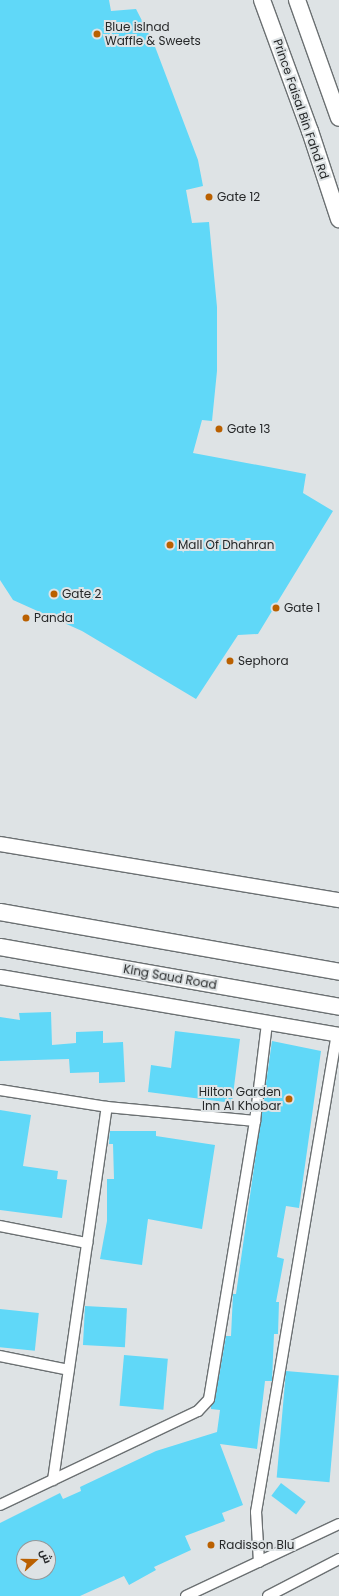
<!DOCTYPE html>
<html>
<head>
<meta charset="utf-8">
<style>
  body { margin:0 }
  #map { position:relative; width:339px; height:1596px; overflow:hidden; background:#dee3e5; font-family:Poppins,Cairo,sans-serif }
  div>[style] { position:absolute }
  .building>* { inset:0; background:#60d8f8; transform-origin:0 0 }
  .roads { filter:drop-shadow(1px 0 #6b7072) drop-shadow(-1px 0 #6b7072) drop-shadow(0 1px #6b7072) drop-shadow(0 -1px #6b7072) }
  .minor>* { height:10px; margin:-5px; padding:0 5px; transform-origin:5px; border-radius:5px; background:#fff }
  .secondary>* { height:14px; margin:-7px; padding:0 7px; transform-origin:7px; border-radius:7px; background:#fff }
  .primary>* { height:16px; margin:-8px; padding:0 8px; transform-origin:8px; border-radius:8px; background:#fff }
  .dots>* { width:11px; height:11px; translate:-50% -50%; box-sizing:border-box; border:2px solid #dee3e5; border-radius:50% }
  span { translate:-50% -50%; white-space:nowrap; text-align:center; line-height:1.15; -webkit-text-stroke:4px #dee3e5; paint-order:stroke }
  .poi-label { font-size:12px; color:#262829 }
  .left { translate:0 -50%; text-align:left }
  .right { translate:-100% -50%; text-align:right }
  .street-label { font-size:12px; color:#262829 }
  .north { position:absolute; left:16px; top:1540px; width:40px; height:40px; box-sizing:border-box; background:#dee3e5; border:1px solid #94989a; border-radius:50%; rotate:69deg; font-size:11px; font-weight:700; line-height:16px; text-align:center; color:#262829 }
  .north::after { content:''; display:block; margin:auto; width:14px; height:18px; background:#ba6000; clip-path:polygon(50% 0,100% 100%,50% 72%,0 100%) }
</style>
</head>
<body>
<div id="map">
  <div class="building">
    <div style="clip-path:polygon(0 0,109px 0,111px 11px,136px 9px,154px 44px,198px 160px,203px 186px,186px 190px,192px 223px,209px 222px,217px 307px,217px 371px,212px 421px,202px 420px,193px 453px,306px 474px,303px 493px,333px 511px,258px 634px,238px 635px,196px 699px,82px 631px,13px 600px,0 580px)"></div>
    <div style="clip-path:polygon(51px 1012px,52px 1045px,76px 1043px,76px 1032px,103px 1031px,103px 1043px,123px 1042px,125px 1082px,99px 1083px,99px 1072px,70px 1073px,69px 1059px,0 1061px,0 1017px,20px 1020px,19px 1013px)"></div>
    <div style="clip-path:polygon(175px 1031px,240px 1039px,232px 1103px,148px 1092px,151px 1065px,171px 1068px)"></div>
    <div style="clip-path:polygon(evenodd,272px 1041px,321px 1051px,299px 1208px,286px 1206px,277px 1257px,284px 1259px,276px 1302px,279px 1302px,278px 1334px,274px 1334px,272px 1381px,265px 1381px,257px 1449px,220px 1444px,243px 1505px,222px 1513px,225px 1521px,185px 1536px,191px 1550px,154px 1567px,156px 1570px,129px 1585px,124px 1576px,80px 1596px,0 1596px,0 1523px,60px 1493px,63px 1499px,81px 1491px,80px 1487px,156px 1451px,217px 1432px,220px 1410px,211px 1409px,211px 1406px,215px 1400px,226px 1336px,231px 1336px,233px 1294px,236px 1294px,272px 1041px,24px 1548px,48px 1548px,48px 1572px,24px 1572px,24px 1548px)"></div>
    <div style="clip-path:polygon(0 1110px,31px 1115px,23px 1166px,58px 1171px,57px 1179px,67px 1180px,62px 1218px,0 1210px)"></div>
    <div style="clip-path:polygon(110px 1131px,156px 1131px,156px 1136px,215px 1145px,202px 1229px,148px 1219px,142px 1265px,100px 1259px,107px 1221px,107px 1179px,114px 1179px,113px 1144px,109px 1144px)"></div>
    <div style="left:85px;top:1306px;width:42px;height:39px;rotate:3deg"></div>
    <div style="left:0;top:1309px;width:39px;height:38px;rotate:6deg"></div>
    <div style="left:124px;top:1355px;width:44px;height:51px;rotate:5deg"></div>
    <div style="left:286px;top:1371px;width:53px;height:107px;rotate:5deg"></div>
    <div style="left:281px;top:1483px;width:31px;height:16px;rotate:37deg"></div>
  </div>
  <div class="roads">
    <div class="minor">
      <div style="left:0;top:1090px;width:108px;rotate:9deg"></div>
      <div style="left:107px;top:1107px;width:149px;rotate:5.4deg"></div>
      <div style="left:0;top:1226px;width:89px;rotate:11.1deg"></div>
      <div style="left:0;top:1356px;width:70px;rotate:11.5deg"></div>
      <div style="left:53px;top:1480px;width:377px;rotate:-81.8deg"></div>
      <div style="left:0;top:1505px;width:219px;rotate:-25.4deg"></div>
      <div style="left:198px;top:1411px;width:16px;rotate:-47deg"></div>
      <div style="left:209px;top:1399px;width:282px;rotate:-80.6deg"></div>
      <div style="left:255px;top:1121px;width:99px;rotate:-83deg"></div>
      <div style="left:259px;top:1562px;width:50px;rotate:-93.4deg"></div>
      <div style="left:256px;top:1512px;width:485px;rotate:-80.4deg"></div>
      <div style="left:186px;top:1596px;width:169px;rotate:-25.2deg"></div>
      <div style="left:268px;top:1596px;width:80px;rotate:-27.5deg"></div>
    </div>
    <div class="secondary">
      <div style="left:0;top:844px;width:344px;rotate:9.4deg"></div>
      <div style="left:0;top:977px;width:344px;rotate:9.7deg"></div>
    </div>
    <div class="primary">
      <div style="left:262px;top:0;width:140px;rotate:69.9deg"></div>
      <div style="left:310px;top:131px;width:93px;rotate:71.8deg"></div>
      <div style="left:297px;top:0;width:125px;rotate:70.4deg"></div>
      <div style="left:0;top:912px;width:344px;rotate:10deg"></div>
      <div style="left:0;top:947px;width:344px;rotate:10deg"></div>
    </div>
  </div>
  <div class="dots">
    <div style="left:97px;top:34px;background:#ba6000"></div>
    <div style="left:209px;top:197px;background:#ba6000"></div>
    <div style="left:219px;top:429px;background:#ba6000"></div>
    <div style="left:170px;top:545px;background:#ba6000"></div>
    <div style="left:54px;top:594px;background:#ba6000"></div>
    <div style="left:276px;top:608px;background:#ba6000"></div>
    <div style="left:26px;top:618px;background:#ba6000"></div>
    <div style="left:230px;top:661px;background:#ba6000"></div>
    <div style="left:289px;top:1099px;background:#ba6000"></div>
    <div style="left:211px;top:1545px;background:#ba6000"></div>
  </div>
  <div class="poi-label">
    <span class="left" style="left:105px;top:34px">Blue islnad<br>Waffle &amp; Sweets</span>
    <span class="left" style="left:217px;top:197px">Gate 12</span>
    <span class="left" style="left:227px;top:429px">Gate 13</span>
    <span class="left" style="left:178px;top:545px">Mall Of Dhahran</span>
    <span class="left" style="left:62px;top:594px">Gate 2</span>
    <span class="left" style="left:284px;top:608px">Gate 1</span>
    <span class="left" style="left:34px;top:618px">Panda</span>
    <span class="left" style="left:238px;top:661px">Sephora</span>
    <span class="right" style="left:281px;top:1099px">Hilton Garden<br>Inn Al Khobar</span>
    <span class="left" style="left:219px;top:1545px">Radisson Blu</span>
  </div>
  <div class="street-label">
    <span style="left:301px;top:109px;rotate:71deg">Prince Faisal Bin Fahd Rd</span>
    <span style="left:170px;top:977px;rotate:10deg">King Saud Road</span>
  </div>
  <div class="north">ش</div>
</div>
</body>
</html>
